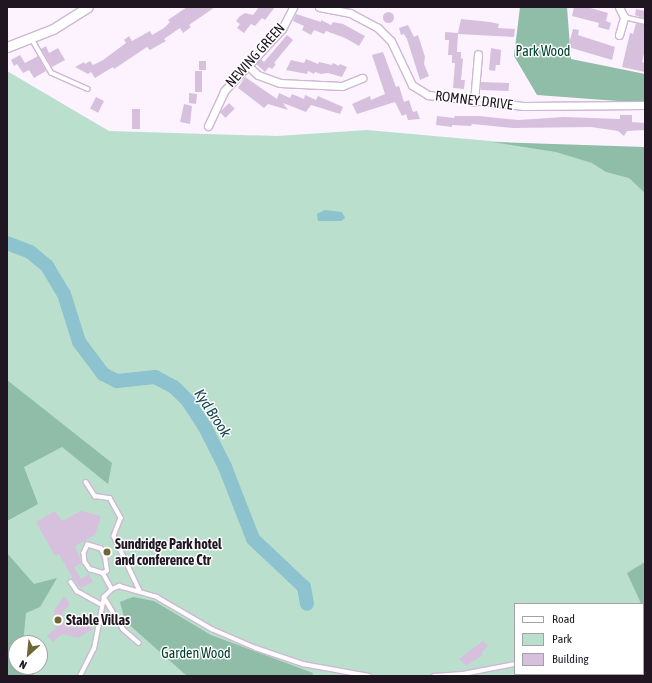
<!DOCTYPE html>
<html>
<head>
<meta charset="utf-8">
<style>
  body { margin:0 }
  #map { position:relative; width:652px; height:683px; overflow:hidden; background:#fcf3ff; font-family:"Asap Condensed",sans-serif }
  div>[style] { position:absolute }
  .green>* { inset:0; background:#bbdfcd }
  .forest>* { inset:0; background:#8fbda7 }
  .water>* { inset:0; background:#8dc3ce }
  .river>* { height:14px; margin:-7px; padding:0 7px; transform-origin:7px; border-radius:7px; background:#8dc3ce }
  .building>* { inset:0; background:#d7c0dd; transform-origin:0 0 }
  .round { border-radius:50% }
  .roads { filter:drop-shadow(1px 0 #ceb7d4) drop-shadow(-1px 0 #ceb7d4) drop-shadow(0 1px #ceb7d4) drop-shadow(0 -1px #ceb7d4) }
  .service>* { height:3.5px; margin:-1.75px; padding:0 1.75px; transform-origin:1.75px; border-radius:1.75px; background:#fff }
  .minor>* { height:7px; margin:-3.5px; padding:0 3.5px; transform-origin:3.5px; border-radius:3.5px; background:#fff }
  .tertiary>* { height:9px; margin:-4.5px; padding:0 4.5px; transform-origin:4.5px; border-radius:4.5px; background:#fff }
  .dots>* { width:11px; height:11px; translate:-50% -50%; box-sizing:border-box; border:2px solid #fff; border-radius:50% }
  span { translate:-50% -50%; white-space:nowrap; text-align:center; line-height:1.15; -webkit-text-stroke:3px #fff; paint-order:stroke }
  .park-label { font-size:14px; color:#00412c }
  .street-label { font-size:14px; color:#1f1621 }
  .poi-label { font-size:14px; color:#1f1621; font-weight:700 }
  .left { translate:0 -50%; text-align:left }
  .water-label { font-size:15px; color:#184851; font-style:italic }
  .frame { position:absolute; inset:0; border:8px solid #1f1621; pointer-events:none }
  .legend { position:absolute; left:514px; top:603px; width:130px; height:72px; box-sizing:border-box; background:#fff; border:1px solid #a5a2a6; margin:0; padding:5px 7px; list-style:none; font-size:12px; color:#1f1621 }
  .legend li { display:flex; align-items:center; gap:8px; height:20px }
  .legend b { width:20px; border:1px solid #a5a2a6 }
  .north { position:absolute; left:8px; top:635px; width:40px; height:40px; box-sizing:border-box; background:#fff; border:1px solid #a5a2a6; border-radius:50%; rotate:207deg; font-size:11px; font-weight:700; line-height:16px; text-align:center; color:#1f1621 }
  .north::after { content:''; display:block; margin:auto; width:14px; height:18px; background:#6e6633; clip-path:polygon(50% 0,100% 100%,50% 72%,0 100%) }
</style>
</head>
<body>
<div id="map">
  <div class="green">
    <div style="clip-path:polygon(evenodd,7px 71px,109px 131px,277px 136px,367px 130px,645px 155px,645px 571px,641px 604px,515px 604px,515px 674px,643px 674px,643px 611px,645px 676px,7px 676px,7px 71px,16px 643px,40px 643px,40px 667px,16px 667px,16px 643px)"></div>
  </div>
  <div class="forest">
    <div style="clip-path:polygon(520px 7px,567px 7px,571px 59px,645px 74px,645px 103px,537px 95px,514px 56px)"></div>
    <div style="clip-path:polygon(492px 142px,645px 147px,645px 193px,629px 178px,606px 172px,592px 163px,556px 152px)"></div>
    <div style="clip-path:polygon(7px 380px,112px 463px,108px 484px,62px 447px,24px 467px,38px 504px,7px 521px)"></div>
    <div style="clip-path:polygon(7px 553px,34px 584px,57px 578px,40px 607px,26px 613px,23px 643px,16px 643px,16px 667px,30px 667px,34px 676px,7px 676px)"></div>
    <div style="clip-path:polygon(645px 562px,645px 612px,627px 573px)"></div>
    <div style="clip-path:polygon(133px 597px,154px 601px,211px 635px,313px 673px,312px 676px,187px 676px,125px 621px,120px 602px)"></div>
  </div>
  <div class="water">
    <div style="clip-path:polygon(325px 210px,342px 212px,345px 218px,341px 221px,318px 221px,317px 214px)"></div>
  </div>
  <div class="river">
    <div style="left:7px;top:243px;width:25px;rotate:21deg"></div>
    <div style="left:30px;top:252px;width:22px;rotate:39deg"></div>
    <div style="left:47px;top:266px;width:33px;rotate:59deg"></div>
    <div style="left:64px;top:294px;width:50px;rotate:72.6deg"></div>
    <div style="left:79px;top:342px;width:40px;rotate:53deg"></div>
    <div style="left:103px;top:374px;width:16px;rotate:27deg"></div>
    <div style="left:117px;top:381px;width:38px;rotate:-6deg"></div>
    <div style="left:155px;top:377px;width:21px;rotate:28deg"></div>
    <div style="left:174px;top:387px;width:20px;rotate:45deg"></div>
    <div style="left:188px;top:401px;width:31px;rotate:57deg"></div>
    <div style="left:205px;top:427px;width:45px;rotate:63.4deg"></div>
    <div style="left:225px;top:467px;width:77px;rotate:68.7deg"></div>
    <div style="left:253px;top:539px;width:70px;rotate:43.3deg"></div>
    <div style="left:304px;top:587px;width:17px;rotate:80deg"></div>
  </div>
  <div class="building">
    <div style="clip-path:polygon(187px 7px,215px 7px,189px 25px,191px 27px,183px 33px,180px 28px,164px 39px,166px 41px,150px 50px,147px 47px,114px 69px,113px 67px,95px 78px,91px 72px,88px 74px,75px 67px,84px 62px,85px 64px,90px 61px,93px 65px,103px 60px,126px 43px,124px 40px,129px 36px,132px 41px,150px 31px,152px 35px,164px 28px,170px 22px,168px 20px)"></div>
    <div style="clip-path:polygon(259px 7px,275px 7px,265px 20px,262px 18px,255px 26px,251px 24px,244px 33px,237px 28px,240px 24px,236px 21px,240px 16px,245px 13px,253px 15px)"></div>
    <div style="clip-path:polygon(574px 7px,587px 7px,608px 13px,606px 21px,611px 23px,609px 30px,598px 27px,599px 23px,572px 16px)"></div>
    <div style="clip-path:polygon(636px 9px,645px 11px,645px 19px,635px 15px)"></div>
    <div class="round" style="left:382.5px;top:11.5px;width:11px;height:11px"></div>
    <div style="clip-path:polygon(296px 14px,321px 22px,321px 20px,331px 25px,333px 22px,343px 24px,365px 36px,359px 46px,345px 38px,326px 31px,324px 34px,314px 30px,311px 35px,302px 30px,304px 26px,293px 21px)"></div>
    <div style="clip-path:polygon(461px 19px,490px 22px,499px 24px,498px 28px,515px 29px,514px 37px,458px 34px,457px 52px,461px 52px,461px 58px,463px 59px,461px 80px,465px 80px,464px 89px,453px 88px,455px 63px,452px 63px,452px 55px,448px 55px,449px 40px,445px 40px,445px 32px,458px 33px)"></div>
    <div style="clip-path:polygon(636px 23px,645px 25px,645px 50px,642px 62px,645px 63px,645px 72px,622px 67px,630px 33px,633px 34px)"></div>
    <div style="clip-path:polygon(408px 25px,414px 37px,418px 35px,425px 57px,424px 64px,429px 76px,420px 80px,407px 39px,404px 34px,401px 35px,399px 28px)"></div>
    <div style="clip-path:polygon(573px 29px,579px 30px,578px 35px,615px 47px,612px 60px,568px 47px)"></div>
    <div style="clip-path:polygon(287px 35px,293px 40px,274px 63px,276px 64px,272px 69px,269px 67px,265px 72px,256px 64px,261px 59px,264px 62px)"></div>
    <div style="clip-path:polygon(46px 46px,49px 53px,58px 48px,65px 60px,52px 67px,41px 49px)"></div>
    <div style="clip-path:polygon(491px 48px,501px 50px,500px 65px,496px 65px,495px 71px,489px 70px)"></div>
    <div style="clip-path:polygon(383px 52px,396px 87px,399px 86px,404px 102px,409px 100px,413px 112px,417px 111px,420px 119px,408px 120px,406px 114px,402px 116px,395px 102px,357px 114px,352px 104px,370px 96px,371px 100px,385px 94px,372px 55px)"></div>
    <div style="clip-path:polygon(20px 55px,25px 63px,38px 56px,46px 71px,34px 78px,29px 70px,23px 73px,17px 64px,14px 66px,11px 60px)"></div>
    <div style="clip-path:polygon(306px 59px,318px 64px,319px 62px,332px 65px,333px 63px,339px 66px,340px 64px,347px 67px,342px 77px,328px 73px,321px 74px,315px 72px,314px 74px,308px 71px,307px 74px,286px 70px,291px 60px,304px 63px)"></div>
    <div style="left:199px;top:61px;width:7px;height:9px"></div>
    <div style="left:195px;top:71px;width:7px;height:21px"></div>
    <div style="clip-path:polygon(245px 77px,277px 99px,279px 93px,290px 98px,292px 94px,304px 99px,305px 95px,316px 100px,318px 96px,343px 107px,340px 114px,311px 105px,306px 112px,283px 103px,288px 110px,268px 104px,264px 108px,238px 88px)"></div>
    <div style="left:481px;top:82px;width:28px;height:8px;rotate:2deg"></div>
    <div style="clip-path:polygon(189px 93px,197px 94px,196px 104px,189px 103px)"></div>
    <div style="left:96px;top:97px;width:9px;height:13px;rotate:27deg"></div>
    <div style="left:229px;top:103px;width:8px;height:13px;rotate:45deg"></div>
    <div style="clip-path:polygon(184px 104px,192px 106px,190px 124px,180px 122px)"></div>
    <div style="left:132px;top:109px;width:8px;height:20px"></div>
    <div style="clip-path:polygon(620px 115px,632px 115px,632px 122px,645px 123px,645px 130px,627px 131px,624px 136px,618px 131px,591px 127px,513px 128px,472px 124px,471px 126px,452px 125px,452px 127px,436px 125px,437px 116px,454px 118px,455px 116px,479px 116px,518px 120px,564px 117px,620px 119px)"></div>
    <div style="clip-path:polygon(55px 511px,62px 521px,81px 511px,101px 516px,95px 535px,75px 546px,82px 563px,74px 567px,81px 579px,89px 574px,93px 582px,81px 588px,73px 579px,59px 554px,55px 556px,36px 522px)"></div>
    <div style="clip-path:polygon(64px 596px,70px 604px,62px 613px,64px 622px,73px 628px,86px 622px,93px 629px,78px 638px,62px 634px,53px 642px,47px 636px,56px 628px,54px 611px)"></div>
    <div style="clip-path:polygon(483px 641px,488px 646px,481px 653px,483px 655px,466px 666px,459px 659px)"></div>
  </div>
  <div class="roads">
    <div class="service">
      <div style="left:624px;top:17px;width:22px;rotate:13deg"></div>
      <div style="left:32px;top:39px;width:39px;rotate:60deg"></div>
      <div style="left:52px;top:73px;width:39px;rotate:24deg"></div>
      <div style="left:86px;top:482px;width:17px;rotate:57deg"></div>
      <div style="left:95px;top:496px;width:15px;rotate:8deg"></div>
      <div style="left:110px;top:498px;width:23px;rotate:61deg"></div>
      <div style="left:121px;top:518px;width:19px;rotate:111deg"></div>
      <div style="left:114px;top:536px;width:61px;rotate:64.7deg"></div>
      <div style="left:103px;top:573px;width:4px;rotate:-27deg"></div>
      <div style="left:107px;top:571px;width:14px;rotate:-98deg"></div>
      <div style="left:105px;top:557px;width:9px;rotate:-117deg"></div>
      <div style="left:101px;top:549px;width:14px;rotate:-163deg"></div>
      <div style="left:88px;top:545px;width:9px;rotate:117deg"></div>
      <div style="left:84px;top:553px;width:9px;rotate:84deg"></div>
      <div style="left:85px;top:562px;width:9px;rotate:54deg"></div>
      <div style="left:90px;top:569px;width:14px;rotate:17deg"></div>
      <div style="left:103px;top:573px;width:18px;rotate:61deg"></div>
      <div style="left:71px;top:582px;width:11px;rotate:56deg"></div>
      <div style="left:77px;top:591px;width:29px;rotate:29deg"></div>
      <div style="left:104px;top:597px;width:37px;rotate:59deg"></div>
      <div style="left:123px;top:629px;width:21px;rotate:41deg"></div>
      <div style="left:643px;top:631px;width:3px;rotate:-45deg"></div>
      <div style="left:80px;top:676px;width:30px;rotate:-63deg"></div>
      <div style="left:94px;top:649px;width:53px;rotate:-79.1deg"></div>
      <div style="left:104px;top:597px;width:11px;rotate:-45deg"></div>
      <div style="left:112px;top:589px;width:8px;rotate:-23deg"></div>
      <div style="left:119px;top:586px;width:40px;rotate:16deg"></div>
      <div style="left:157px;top:597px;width:64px;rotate:30.2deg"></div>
      <div style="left:212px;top:629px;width:48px;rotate:23.4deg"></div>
      <div style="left:256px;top:648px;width:50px;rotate:18.8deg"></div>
      <div style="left:303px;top:664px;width:67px;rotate:10.3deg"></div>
      <div style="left:434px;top:676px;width:29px;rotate:-4deg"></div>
      <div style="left:463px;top:674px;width:53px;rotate:-10.9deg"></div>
    </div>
    <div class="minor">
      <div style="left:319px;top:7px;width:32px;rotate:11deg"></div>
      <div style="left:350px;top:13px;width:32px;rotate:28deg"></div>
      <div style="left:378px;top:28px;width:18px;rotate:45deg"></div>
      <div style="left:391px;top:41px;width:49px;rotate:64.5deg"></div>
      <div style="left:412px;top:85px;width:19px;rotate:32deg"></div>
      <div style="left:428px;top:95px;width:96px;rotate:6.6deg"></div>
      <div style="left:523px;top:106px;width:122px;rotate:-0.5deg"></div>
      <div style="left:619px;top:35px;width:19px;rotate:-74deg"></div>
      <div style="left:624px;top:17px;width:11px;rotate:-117deg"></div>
      <div style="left:246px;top:64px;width:16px;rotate:43deg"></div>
      <div style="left:258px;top:75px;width:23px;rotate:20deg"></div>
      <div style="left:280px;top:83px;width:62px;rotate:2.8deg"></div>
      <div style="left:342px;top:86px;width:22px;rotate:-22deg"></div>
      <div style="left:474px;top:102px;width:48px;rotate:-85.2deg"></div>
      <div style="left:208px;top:126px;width:38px;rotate:-65deg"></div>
      <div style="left:224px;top:91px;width:85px;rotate:-46.9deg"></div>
      <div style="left:282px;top:29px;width:25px;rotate:-63deg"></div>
    </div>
    <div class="tertiary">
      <div style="left:7px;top:47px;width:49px;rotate:-21.4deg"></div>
      <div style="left:53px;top:29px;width:41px;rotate:-32.2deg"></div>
    </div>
  </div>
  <div class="dots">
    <div style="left:107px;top:552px;background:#6e6633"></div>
    <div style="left:58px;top:620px;background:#6e6633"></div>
  </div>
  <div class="park-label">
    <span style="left:543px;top:51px">Park Wood</span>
    <span style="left:196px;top:653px">Garden Wood</span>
  </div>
  <div class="street-label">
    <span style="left:255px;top:55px;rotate:-48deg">NEWING GREEN</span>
    <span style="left:474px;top:100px;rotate:7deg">ROMNEY DRIVE</span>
  </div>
  <div class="poi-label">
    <span class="left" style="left:115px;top:552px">Sundridge Park hotel<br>and conference Ctr</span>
    <span class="left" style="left:66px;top:620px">Stable Villas</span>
  </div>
  <div class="water-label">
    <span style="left:213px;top:413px;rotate:57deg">Kyd Brook</span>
  </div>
  <div class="frame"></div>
  <ul class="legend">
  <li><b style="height:5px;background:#fff"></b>Road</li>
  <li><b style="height:11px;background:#bbdfcd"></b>Park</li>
  <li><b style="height:11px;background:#d7c0dd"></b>Building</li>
  </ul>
  <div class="north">N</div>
</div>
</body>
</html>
